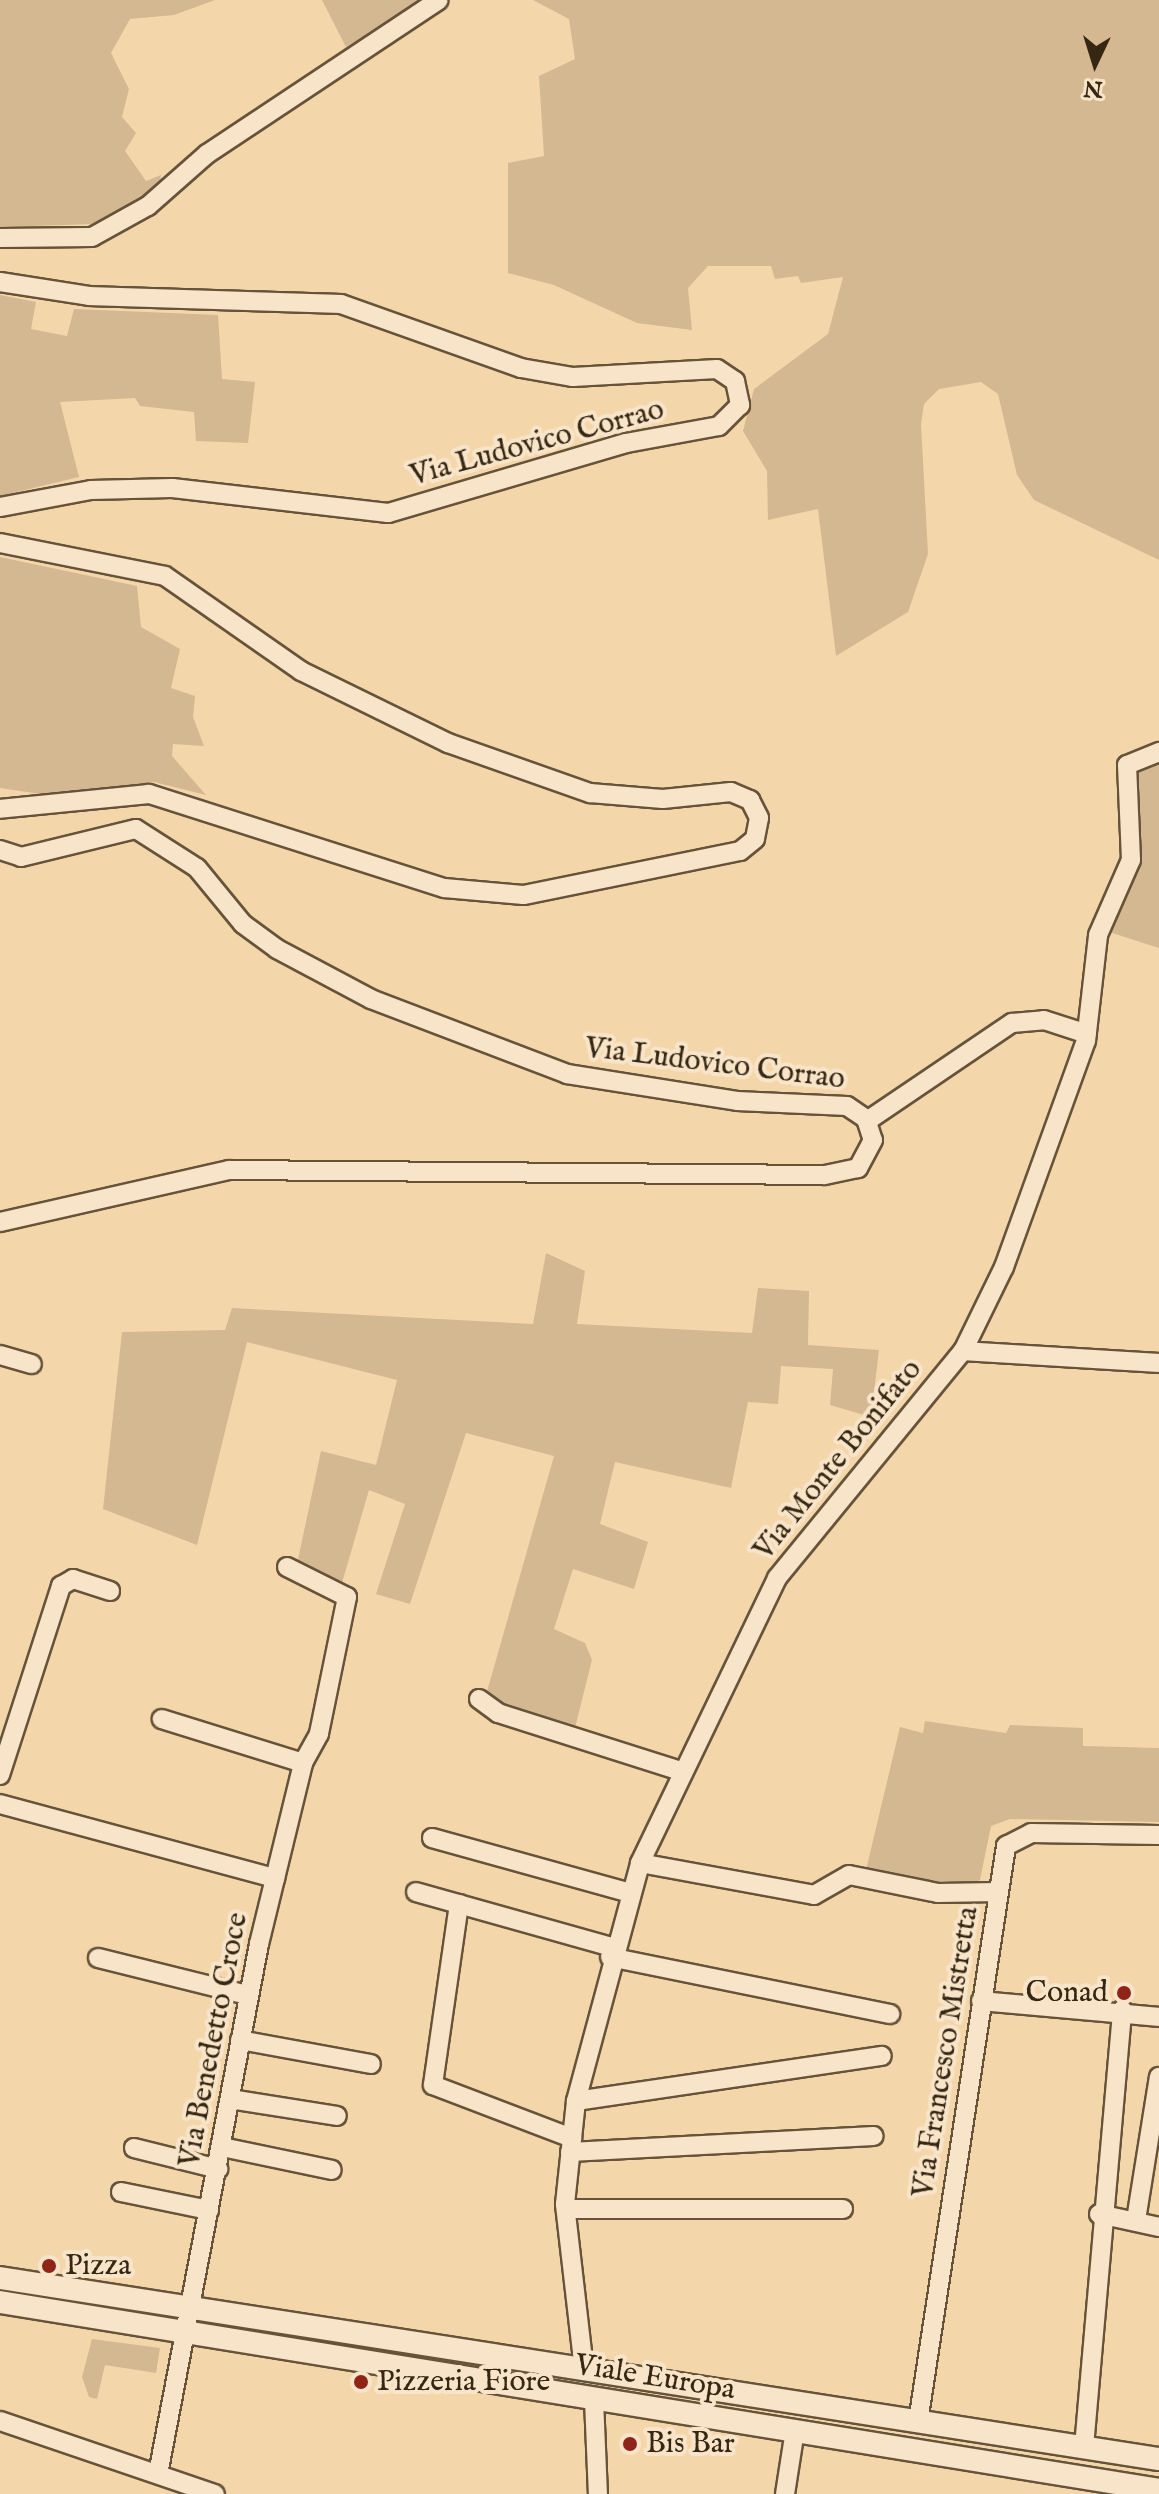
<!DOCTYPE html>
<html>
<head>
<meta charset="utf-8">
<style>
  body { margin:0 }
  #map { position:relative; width:1159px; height:2494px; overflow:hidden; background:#f4d6ab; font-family:"IM FELL English",serif }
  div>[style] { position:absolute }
  .green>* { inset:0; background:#d4b891 }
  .roads { filter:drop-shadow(2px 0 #665339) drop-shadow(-2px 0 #665339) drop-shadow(0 2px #665339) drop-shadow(0 -2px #665339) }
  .minor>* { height:18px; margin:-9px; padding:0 9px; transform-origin:9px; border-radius:9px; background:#f8e4c8 }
  .tertiary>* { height:22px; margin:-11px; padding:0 11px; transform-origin:11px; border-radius:11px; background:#f8e4c8 }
  .dots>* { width:22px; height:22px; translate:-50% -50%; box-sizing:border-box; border:4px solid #f8e4c8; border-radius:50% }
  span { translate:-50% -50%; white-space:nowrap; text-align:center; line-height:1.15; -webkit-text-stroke:8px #f8e4c8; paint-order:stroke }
  .street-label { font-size:30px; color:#362713 }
  .poi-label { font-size:30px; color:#362713 }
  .right { translate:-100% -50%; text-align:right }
  .left { translate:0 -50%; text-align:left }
  .north { position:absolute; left:1055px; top:24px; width:80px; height:80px; -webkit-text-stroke:6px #f8e4c8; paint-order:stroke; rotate:184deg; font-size:22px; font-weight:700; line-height:32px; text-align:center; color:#362713 }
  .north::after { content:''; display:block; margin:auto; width:28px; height:36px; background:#362713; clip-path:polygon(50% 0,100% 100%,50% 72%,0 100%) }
</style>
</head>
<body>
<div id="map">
  <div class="green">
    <div style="clip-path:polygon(0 0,215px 0,174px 15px,130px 19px,111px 53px,129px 89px,122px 117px,136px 133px,125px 151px,146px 181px,161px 175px,158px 192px,94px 224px,0 227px)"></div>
    <div style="clip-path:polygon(322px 0,430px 0,346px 47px)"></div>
    <div style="clip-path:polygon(533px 0,1159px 0,1159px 560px,1034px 500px,1017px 475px,998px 394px,981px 382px,939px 389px,924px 404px,921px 424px,928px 554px,908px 612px,836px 656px,818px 509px,768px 520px,767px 471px,743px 431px,754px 389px,828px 334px,843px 277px,801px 283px,798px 276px,775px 279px,771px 266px,708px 266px,688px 288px,692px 330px,637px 323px,554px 285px,508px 273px,508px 163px,544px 156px,539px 76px,575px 59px,569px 19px)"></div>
    <div style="clip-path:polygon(0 295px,36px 302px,31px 329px,67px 336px,74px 309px,218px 315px,222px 379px,255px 382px,248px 443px,196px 441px,194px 412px,140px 406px,135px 398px,60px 402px,79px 477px,0 496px)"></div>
    <div style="clip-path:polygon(0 557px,137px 586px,141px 627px,180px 649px,171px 688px,195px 696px,193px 717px,204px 746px,173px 744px,172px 756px,206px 795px,154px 782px,54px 796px,0 788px)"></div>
    <div style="clip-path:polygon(1159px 758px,1159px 948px,1106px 931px,1135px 859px,1133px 775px,1138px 765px)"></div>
    <div style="clip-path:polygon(546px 1253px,585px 1271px,577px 1324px,752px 1333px,758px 1288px,809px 1291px,808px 1345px,879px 1350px,871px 1417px,830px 1405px,833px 1369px,781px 1366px,778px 1404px,748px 1402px,731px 1488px,615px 1462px,600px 1524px,648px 1542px,634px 1589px,573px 1569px,554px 1629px,585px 1643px,592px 1660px,574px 1732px,501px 1712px,486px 1695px,554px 1456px,466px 1433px,410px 1604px,376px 1594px,405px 1504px,369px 1490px,342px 1583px,296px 1569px,321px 1451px,376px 1465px,397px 1380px,247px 1342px,197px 1545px,103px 1509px,122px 1332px,225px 1330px,232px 1308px,533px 1324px)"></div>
    <div style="clip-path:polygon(925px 1721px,1006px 1733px,1010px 1725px,1083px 1728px,1083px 1746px,1159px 1748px,1159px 1822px,1010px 1819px,991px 1826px,980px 1880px,965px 1889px,866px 1870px,900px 1727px,923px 1733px)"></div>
    <div style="clip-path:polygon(92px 2339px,160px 2348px,156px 2373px,105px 2365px,97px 2399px,89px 2397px,82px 2377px)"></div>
  </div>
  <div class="roads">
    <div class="minor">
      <div style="left:0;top:238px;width:92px;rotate:-0.6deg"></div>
      <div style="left:92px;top:237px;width:64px;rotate:-29deg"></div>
      <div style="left:148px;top:206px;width:79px;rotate:-41.4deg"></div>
      <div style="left:207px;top:154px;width:278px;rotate:-33.6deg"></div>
      <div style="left:0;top:282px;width:90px;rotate:8.9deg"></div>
      <div style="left:89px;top:296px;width:252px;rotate:1.8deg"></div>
      <div style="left:341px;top:304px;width:191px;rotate:19.6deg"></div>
      <div style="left:521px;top:368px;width:53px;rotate:9.8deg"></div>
      <div style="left:573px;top:377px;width:144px;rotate:-3.2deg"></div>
      <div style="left:717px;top:369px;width:22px;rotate:34deg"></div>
      <div style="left:735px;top:381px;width:25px;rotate:78deg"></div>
      <div style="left:740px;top:405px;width:30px;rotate:135deg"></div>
      <div style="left:719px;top:426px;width:95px;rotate:169.6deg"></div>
      <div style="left:626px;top:443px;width:248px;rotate:163.6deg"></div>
      <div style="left:388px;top:513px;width:217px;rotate:-173.4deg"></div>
      <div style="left:172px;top:488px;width:81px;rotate:178.6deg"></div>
      <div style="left:91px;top:490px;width:93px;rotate:169.4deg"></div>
      <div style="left:0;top:543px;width:168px;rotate:11.3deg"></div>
      <div style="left:165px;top:576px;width:166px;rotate:34.9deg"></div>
      <div style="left:301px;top:671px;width:164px;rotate:26.1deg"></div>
      <div style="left:448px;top:743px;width:151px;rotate:19.4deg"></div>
      <div style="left:590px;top:793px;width:73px;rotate:4.7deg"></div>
      <div style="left:663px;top:799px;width:68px;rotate:-5.9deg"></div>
      <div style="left:731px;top:792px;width:21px;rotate:23deg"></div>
      <div style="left:750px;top:800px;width:20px;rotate:63deg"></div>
      <div style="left:759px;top:818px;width:21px;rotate:101deg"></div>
      <div style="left:755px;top:839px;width:19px;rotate:141deg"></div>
      <div style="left:740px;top:851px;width:221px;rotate:168.5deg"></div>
      <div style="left:523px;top:895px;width:79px;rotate:-174.9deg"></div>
      <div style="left:444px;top:888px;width:310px;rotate:-162.3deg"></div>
      <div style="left:149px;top:794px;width:150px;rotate:174.3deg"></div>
      <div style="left:0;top:850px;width:22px;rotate:18deg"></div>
      <div style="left:21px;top:857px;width:118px;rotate:-13.7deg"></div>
      <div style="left:136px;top:829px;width:72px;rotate:32.6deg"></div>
      <div style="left:197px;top:868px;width:72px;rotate:50.6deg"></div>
      <div style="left:243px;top:924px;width:42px;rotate:36.3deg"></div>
      <div style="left:277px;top:949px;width:106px;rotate:28deg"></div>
      <div style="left:371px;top:999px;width:210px;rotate:20.9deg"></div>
      <div style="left:567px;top:1074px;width:172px;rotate:9deg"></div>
      <div style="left:737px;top:1101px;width:110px;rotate:2.6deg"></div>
      <div style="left:847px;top:1106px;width:23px;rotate:34deg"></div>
      <div style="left:866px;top:1119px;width:22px;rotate:72deg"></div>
      <div style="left:873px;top:1140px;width:32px;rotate:118deg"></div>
      <div style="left:858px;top:1168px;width:35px;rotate:168deg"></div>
      <div style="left:824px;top:1175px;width:595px;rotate:-179.52deg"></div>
      <div style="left:229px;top:1170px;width:235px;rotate:167.2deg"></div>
      <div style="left:867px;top:1121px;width:175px;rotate:-34.1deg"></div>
      <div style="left:1012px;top:1023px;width:32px;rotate:-5deg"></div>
      <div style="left:1044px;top:1020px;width:45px;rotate:18deg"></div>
      <div style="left:963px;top:1351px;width:196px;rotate:3.5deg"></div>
      <div style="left:0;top:1355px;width:33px;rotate:16deg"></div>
      <div style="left:287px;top:1567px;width:67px;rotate:26.6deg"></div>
      <div style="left:347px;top:1597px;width:140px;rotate:101.6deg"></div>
      <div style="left:319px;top:1734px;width:33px;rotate:119deg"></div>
      <div style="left:479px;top:1699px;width:24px;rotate:36deg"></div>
      <div style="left:498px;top:1713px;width:192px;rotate:17.6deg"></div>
      <div style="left:0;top:1775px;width:199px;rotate:-72.1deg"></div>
      <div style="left:61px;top:1586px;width:14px;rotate:-30deg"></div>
      <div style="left:73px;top:1579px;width:39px;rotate:18deg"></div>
      <div style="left:0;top:1804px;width:285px;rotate:15.1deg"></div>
      <div style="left:432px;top:1838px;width:205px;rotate:15.5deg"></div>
      <div style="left:640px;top:1863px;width:177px;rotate:10.4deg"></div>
      <div style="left:814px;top:1895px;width:40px;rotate:-29.7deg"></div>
      <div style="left:849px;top:1875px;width:91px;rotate:11.4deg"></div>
      <div style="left:938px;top:1893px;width:60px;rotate:-1deg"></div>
      <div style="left:416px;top:1892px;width:204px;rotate:15.7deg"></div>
      <div style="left:459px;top:1904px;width:183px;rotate:98.2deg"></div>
      <div style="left:433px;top:2085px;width:149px;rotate:20.9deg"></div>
      <div style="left:610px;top:1957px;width:286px;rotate:11.5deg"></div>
      <div style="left:98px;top:1958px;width:154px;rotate:13.9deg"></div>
      <div style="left:981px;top:2001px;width:179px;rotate:5.1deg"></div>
      <div style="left:240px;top:2040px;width:133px;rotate:10.4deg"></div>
      <div style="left:230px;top:2099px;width:108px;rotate:9deg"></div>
      <div style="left:576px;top:2101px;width:309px;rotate:-8.4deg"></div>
      <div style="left:222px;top:2147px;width:112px;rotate:11.8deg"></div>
      <div style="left:134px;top:2148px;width:87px;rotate:14deg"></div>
      <div style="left:570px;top:2152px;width:304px;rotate:-3deg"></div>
      <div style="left:121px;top:2192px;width:90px;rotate:11.6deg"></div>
      <div style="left:566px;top:2209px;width:277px"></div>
      <div style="left:1099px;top:2214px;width:61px;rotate:12.2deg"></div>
      <div style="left:1136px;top:2220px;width:145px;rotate:-80.9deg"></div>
      <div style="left:584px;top:2369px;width:166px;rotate:-96.6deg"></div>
      <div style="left:565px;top:2204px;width:104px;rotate:-83.9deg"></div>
      <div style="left:576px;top:2101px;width:246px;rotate:-74.9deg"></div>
      <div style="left:640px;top:1863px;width:316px;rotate:-64.3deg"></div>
      <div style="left:777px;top:1578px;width:293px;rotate:-50.7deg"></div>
      <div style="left:963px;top:1351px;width:93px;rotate:-64deg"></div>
      <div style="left:1004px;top:1267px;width:240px;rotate:-70.1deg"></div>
      <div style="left:1086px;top:1041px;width:107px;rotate:-83.5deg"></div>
      <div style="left:1098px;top:935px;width:82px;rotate:-66.3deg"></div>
      <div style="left:1131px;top:860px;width:95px;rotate:-92.4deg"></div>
      <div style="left:1127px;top:765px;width:35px;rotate:-22deg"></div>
      <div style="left:594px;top:2400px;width:94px;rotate:87.6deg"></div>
      <div style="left:0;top:2421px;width:227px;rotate:18.8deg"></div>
      <div style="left:918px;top:2422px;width:583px;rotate:-81.31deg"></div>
      <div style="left:1006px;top:1846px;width:28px;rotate:-27deg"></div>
      <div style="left:1031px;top:1833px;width:128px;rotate:0.9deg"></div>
      <div style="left:1084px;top:2447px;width:439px;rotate:-85deg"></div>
      <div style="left:158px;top:2474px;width:540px;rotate:-79.21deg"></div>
      <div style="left:259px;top:1944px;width:186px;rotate:-76.3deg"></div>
      <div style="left:303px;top:1763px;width:148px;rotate:-162.7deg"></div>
      <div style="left:785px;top:2494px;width:65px;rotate:-81.1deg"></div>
    </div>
    <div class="tertiary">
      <div style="left:0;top:2278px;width:1173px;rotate:8.88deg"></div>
      <div style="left:0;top:2302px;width:1174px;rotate:9.21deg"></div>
    </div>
  </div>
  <div class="dots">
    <div style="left:1124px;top:1993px;background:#8f2418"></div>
    <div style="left:49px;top:2266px;background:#8f2418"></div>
    <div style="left:361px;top:2382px;background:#8f2418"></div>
    <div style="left:630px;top:2444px;background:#8f2418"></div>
  </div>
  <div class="street-label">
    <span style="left:537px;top:443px;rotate:-15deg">Via Ludovico Corrao</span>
    <span style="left:715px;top:1064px;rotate:7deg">Via Ludovico Corrao</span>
    <span style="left:838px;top:1460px;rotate:-51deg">Via Monte Bonifato</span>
    <span style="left:214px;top:2040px;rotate:-79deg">Via Benedetto Croce</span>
    <span style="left:946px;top:2052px;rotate:-81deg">Via Francesco Mistretta</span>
    <span style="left:655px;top:2378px;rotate:9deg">Viale Europa</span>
  </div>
  <div class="poi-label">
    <span class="right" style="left:1108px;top:1993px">Conad</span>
    <span class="left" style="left:65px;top:2266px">Pizza</span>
    <span class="left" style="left:377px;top:2382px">Pizzeria Fiore</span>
    <span class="left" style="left:646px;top:2444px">Bis Bar</span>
  </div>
  <div class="north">N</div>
</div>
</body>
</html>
